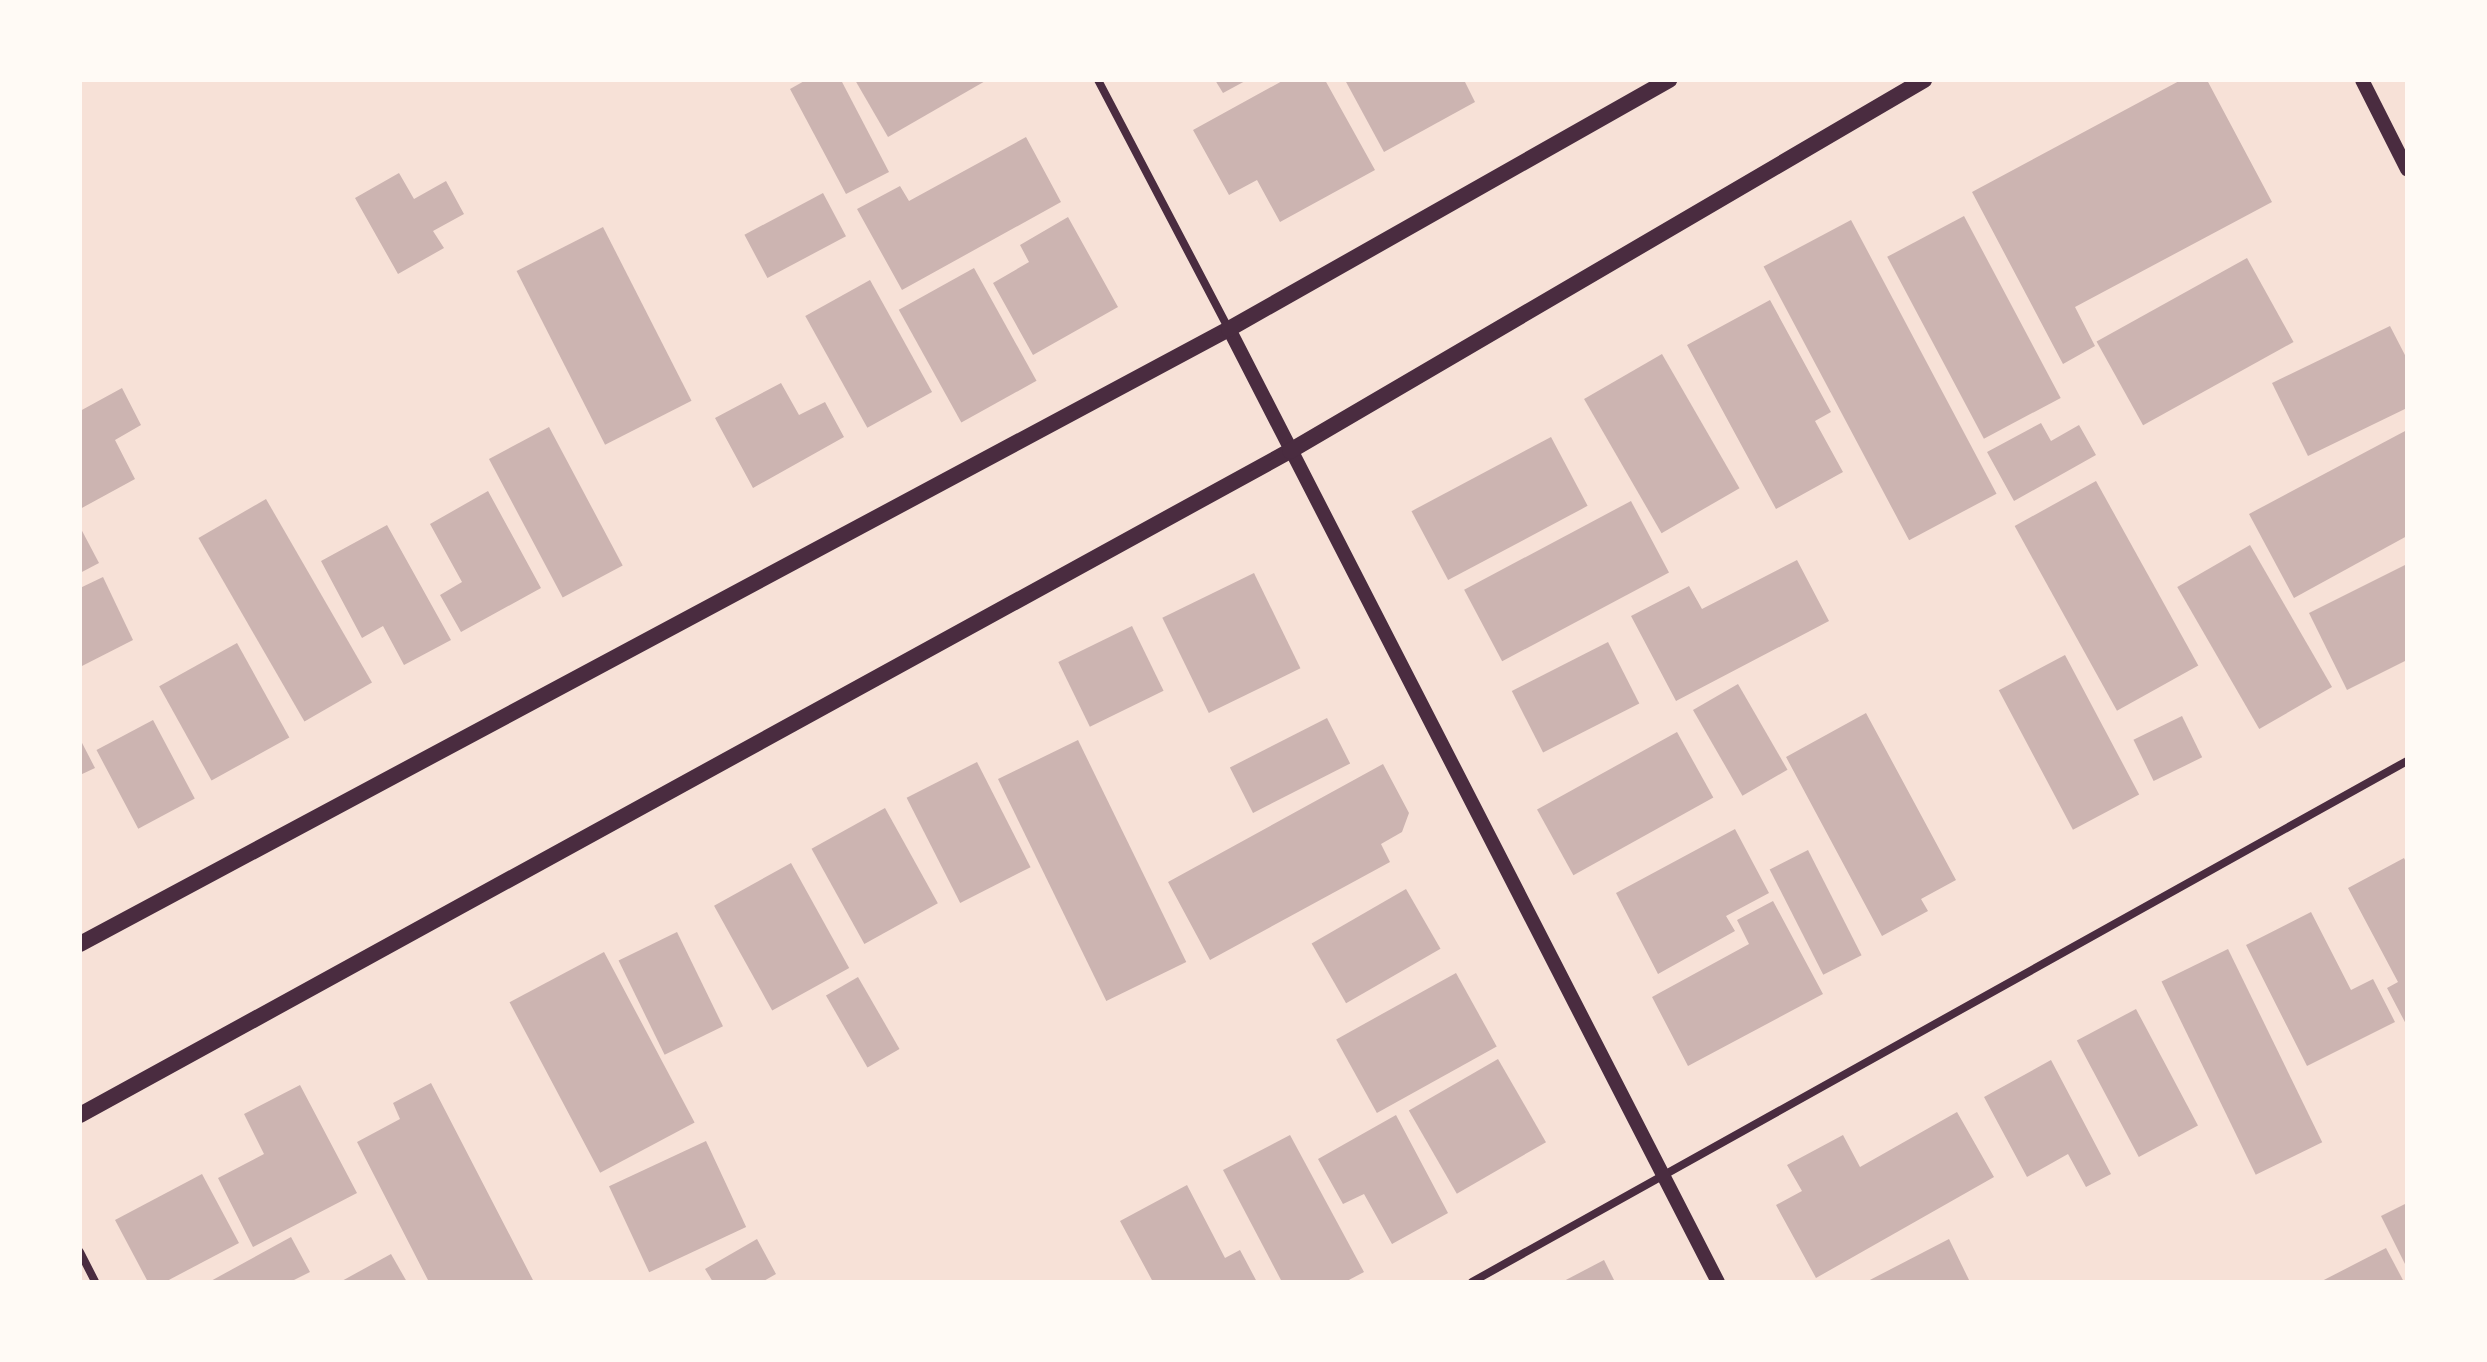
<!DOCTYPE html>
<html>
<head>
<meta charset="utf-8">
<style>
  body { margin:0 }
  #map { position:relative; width:2487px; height:1362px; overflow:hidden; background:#f7e1d7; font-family:"PT Serif",serif }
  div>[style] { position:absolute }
  .building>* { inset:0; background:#ccb4b1; transform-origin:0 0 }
  .minor>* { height:8px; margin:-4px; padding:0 4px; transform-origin:4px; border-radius:4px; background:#4a2c40 }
  .tertiary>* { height:14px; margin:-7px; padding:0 7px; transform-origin:7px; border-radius:7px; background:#4a2c40 }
  .secondary>* { height:16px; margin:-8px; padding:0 8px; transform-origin:8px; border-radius:8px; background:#4a2c40 }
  span { translate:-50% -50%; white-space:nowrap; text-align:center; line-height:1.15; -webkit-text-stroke:7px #fffaf5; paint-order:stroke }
  .frame { position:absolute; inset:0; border:82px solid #fffaf5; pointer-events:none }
</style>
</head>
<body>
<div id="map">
  <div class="building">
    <div style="clip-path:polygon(806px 80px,841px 80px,889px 172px,846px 194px,790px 89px)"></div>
    <div style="clip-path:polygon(855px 80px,987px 80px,888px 137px)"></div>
    <div style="clip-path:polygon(1215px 80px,1247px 80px,1223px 93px)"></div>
    <div style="clip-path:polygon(1284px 80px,1325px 80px,1375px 170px,1280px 222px,1257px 180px,1229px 195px,1193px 130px)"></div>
    <div style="clip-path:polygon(1345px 80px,1464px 80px,1475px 102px,1384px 152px)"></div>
    <div style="clip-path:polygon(2181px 80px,2207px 80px,2272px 202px,2075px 307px,2095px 346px,2063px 364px,1972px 192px)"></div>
    <div style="clip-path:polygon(1026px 137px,1061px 202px,902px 290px,857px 209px,900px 186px,909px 201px)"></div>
    <div style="clip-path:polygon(399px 173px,414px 199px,446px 181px,464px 214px,433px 231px,444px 248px,398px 274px,355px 198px)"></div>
    <div style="left:823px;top:193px;width:49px;height:89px;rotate:62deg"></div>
    <div style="left:1964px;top:216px;width:206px;height:87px;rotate:62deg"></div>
    <div style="clip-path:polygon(1068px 217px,1118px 307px,1033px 355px,993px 283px,1029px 262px,1020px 245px)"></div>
    <div style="left:1851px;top:220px;width:310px;height:99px;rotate:62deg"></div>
    <div style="left:603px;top:227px;width:195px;height:97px;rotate:63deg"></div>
    <div style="left:2247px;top:258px;width:96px;height:172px;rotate:61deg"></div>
    <div style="left:974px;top:268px;width:129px;height:86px;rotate:61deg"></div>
    <div style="left:870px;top:280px;width:128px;height:74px;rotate:61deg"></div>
    <div style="clip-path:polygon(1770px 300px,1831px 412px,1815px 421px,1843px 472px,1776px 509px,1687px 345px)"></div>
    <div style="clip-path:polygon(2390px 326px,2407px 359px,2407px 408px,2308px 456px,2272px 383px)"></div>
    <div style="left:1662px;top:354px;width:155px;height:90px;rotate:60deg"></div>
    <div style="clip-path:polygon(781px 383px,799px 415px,825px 402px,844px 437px,753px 488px,715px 418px)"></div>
    <div style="clip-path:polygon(122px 388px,141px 425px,115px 440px,135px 479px,80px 509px,80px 411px)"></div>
    <div style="clip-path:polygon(2041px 423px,2051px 441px,2079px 425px,2096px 455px,2014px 501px,1987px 452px)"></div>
    <div style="left:549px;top:427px;width:157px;height:68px;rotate:62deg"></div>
    <div style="clip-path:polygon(2407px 430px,2407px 536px,2294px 598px,2249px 514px)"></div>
    <div style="left:1551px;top:437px;width:78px;height:158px;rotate:62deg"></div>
    <div style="left:2096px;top:481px;width:211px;height:93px;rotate:61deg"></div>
    <div style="clip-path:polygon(488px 491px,541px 588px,461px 632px,440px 595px,462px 582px,430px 524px)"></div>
    <div style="left:266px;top:499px;width:212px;height:78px;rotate:60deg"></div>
    <div style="left:1631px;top:501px;width:81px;height:189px;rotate:62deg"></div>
    <div style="clip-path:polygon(387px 525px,451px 640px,404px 665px,383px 626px,362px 638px,321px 561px)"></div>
    <div style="clip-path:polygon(80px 527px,99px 563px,80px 573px)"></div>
    <div style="left:2250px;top:545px;width:164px;height:84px;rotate:60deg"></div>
    <div style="clip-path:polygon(1797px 560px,1829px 621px,1676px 701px,1631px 616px,1689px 586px,1702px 609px)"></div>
    <div style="clip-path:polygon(2407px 564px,2407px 660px,2347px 690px,2309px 613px)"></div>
    <div style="left:1254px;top:573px;width:106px;height:102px;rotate:64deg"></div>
    <div style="clip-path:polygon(103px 577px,133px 640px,80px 667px,80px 588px)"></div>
    <div style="left:1132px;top:626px;width:72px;height:82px;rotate:64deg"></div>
    <div style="left:1608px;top:642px;width:69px;height:108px;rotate:63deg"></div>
    <div style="left:237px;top:643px;width:108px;height:89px;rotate:61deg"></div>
    <div style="left:2065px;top:655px;width:158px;height:75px;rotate:62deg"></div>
    <div style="left:1738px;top:684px;width:99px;height:52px;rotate:60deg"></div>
    <div style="clip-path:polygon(1866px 713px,1956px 880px,1921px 899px,1928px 911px,1882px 936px,1786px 757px)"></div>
    <div style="left:2182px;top:716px;width:46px;height:54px;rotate:64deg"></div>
    <div style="left:1327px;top:718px;width:51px;height:109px;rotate:63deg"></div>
    <div style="left:153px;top:720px;width:89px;height:64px;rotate:62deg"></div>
    <div style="left:1677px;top:732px;width:75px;height:160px;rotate:61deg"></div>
    <div style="clip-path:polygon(80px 739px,95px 768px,80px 775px)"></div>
    <div style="left:1078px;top:740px;width:247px;height:89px;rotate:64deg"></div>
    <div style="left:977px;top:762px;width:118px;height:79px;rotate:63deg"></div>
    <div style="clip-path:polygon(1383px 764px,1409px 813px,1402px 832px,1381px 844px,1390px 862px,1210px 960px,1168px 882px)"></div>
    <div style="left:885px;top:808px;width:109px;height:84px;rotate:61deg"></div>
    <div style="clip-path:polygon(1735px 829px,1769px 893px,1726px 916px,1735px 931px,1658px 974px,1616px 893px)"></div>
    <div style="left:1808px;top:850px;width:118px;height:43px;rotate:63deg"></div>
    <div style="clip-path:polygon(2404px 858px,2407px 864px,2407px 1026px,2387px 988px,2398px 982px,2348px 888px)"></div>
    <div style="left:791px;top:863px;width:120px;height:88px;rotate:61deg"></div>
    <div style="left:1406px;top:889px;width:69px;height:109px;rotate:60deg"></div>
    <div style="clip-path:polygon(1773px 901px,1823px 994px,1688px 1066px,1652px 997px,1749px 944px,1737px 920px)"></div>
    <div style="clip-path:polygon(2311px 912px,2351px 990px,2373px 979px,2395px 1022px,2307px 1066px,2246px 945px)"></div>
    <div style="left:677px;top:932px;width:105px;height:65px;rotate:64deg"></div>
    <div style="left:2228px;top:949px;width:215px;height:74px;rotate:64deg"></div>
    <div style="left:604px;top:952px;width:193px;height:107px;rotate:62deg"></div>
    <div style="left:1456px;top:973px;width:84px;height:137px;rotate:61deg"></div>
    <div style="left:858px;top:977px;width:83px;height:37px;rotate:60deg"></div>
    <div style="left:2136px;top:1009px;width:132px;height:67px;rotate:62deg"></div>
    <div style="left:1498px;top:1059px;width:96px;height:103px;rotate:60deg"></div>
    <div style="clip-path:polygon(2051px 1060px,2111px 1174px,2086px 1187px,2068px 1154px,2027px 1177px,1984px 1097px)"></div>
    <div style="clip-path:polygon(431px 1083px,534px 1282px,429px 1282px,357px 1142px,400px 1119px,393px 1103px)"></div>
    <div style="clip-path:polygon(300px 1085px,357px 1193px,253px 1247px,218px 1178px,264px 1154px,244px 1114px)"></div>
    <div style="clip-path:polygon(1957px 1112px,1994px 1177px,1816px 1278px,1776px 1205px,1802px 1191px,1787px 1165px,1843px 1135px,1860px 1167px)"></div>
    <div style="clip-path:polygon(1396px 1115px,1448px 1213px,1392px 1244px,1364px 1194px,1343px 1204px,1318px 1159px)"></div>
    <div style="clip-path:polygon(1290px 1135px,1364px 1272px,1345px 1282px,1282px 1282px,1223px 1170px)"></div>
    <div style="left:706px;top:1141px;width:95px;height:107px;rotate:65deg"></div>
    <div style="clip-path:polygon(202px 1174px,239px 1243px,165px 1282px,148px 1282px,115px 1220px)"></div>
    <div style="clip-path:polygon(1187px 1185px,1225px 1258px,1240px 1250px,1257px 1282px,1153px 1282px,1120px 1221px)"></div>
    <div style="clip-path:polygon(2407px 1203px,2407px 1268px,2381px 1216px)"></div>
    <div style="clip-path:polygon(291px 1237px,310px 1272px,290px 1282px,209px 1282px)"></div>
    <div style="clip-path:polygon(757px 1239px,776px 1274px,762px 1282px,713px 1282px,705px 1269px)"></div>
    <div style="clip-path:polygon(1949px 1239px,1970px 1282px,1866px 1282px)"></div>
    <div style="clip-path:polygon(2386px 1248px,2404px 1282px,2320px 1282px)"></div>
    <div style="clip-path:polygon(391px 1254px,407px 1282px,340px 1282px)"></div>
    <div style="clip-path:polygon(1604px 1260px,1615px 1282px,1562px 1282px)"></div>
  </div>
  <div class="minor">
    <div style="left:1098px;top:80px;width:281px;rotate:62.3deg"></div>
    <div style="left:80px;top:1252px;width:34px;rotate:63deg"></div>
    <div style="left:1472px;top:1282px;width:1070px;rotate:-29.13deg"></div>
  </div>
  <div class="tertiary">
    <div style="left:2362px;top:80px;width:100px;rotate:63.2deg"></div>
    <div style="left:1229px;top:329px;width:1071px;rotate:62.84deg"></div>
  </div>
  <div class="secondary">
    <div style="left:80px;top:944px;width:1303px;rotate:-28.16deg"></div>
    <div style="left:1229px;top:329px;width:506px;rotate:-29.51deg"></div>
    <div style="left:80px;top:1115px;width:1380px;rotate:-28.76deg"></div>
    <div style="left:1290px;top:451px;width:735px;rotate:-30.34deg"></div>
  </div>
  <div class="frame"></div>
</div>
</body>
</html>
